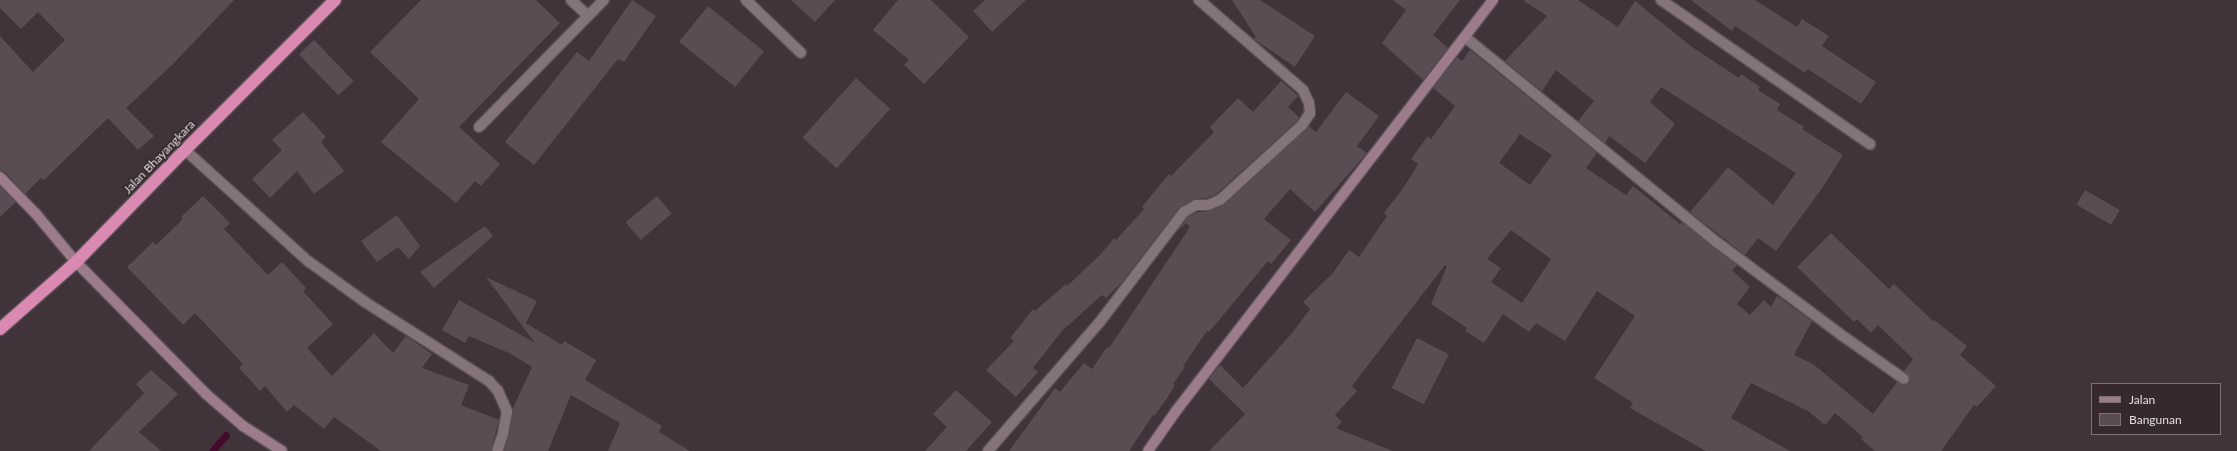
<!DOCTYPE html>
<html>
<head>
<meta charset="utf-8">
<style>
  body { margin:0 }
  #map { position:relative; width:2237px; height:451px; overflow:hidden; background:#403339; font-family:Lato,sans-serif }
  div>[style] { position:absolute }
  .stream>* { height:7px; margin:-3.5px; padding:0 3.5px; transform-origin:3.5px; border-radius:3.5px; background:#440a2d }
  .building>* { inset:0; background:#594c52; transform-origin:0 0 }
  .roads { filter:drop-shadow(1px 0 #5b5156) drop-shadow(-1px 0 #5b5156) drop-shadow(0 1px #5b5156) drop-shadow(0 -1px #5b5156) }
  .street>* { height:10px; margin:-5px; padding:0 5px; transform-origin:5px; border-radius:5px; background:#82747a }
  .secondary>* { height:10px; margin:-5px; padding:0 5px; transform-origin:5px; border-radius:5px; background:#9c7b8b }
  .highway>* { height:12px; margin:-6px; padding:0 6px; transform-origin:6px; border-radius:6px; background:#da8ab2 }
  span { translate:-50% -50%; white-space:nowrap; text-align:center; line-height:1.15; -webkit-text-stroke:3.5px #35292f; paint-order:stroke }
  .street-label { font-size:12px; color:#e5dde1 }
  .legend { position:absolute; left:2091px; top:383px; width:130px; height:52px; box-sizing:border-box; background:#35292f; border:1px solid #7b7176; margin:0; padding:5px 7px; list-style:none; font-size:12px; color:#e5dde1 }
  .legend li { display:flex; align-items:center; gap:8px; height:20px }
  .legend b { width:20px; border:1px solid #7b7176 }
</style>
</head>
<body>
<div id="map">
  <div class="stream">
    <div style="left:212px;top:451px;width:21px;rotate:-49deg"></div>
  </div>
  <div class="building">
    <div style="clip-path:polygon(0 0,234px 0,172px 65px,126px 108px,154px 136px,138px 150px,108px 118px,44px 180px,41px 178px,25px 194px,5px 172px,0 171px,0 36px,33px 72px,65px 40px,38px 12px,21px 29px,0 8px)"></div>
    <div style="clip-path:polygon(421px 0,536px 0,560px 23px,459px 127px,500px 164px,481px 186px,475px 181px,456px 203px,381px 142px,419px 99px,370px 52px)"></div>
    <div style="clip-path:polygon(632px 0,656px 16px,624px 62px,618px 59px,534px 165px,505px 142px,577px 52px,589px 61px)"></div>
    <div style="clip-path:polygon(791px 0,835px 0,815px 22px)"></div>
    <div style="clip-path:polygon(898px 0,931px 0,969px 37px,924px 84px,904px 65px,909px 60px,873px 30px)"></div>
    <div style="clip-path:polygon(985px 0,1026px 0,992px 32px,973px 11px)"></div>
    <div style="clip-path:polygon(1232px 0,1260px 0,1315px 36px,1295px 67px,1254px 39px,1256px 37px)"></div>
    <div style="clip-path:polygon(1393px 0,1460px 0,1433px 35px,1448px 48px,1423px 80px,1382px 43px,1406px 10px)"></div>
    <div style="clip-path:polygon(1523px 0,1578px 0,1618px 27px,1635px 1px,1692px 47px,1739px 78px,1741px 74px,1760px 87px,1758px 90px,1780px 104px,1777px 110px,1804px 127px,1802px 129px,1843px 155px,1823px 187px,1776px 251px,1758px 238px,1745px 255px,1690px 212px,1728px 167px,1773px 205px,1796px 173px,1661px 87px,1650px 102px,1675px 124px,1645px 163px,1609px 136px,1605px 143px,1578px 121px,1594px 101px,1556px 70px,1542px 91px,1505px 61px,1547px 16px)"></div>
    <div style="clip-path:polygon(1691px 0,1755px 0,1797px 27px,1802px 19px,1829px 36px,1822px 46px,1876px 82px,1861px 104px,1808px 69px,1805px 73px,1735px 26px,1732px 31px)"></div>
    <div style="left:708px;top:6px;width:72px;height:46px;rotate:39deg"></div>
    <div style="left:314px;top:40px;width:57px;height:21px;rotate:46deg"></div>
    <div style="clip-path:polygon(evenodd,1470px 50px,1597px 153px,1586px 168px,1626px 195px,1633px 186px,1680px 224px,1682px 222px,1737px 265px,1732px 270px,1750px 287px,1737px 304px,1750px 315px,1764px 300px,1771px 307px,1777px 296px,1812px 321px,1794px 355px,1813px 364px,1873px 414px,1897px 382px,1903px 385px,1909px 383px,1910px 377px,1904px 371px,1913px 359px,1878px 325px,1871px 333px,1857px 319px,1854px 322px,1797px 267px,1831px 233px,1889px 289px,1894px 284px,1933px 321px,1934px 320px,1967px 346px,1960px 355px,1996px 386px,1977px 407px,1974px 405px,1941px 451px,1875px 451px,1861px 439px,1863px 437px,1835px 413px,1825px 425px,1808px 411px,1751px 383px,1731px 418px,1790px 451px,1706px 451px,1630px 408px,1633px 403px,1594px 378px,1635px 316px,1597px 291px,1565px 341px,1536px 323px,1529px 332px,1503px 314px,1484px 343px,1465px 331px,1467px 328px,1431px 304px,1447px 266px,1445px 265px,1352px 386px,1357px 391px,1335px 415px,1342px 422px,1336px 428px,1393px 451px,1209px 451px,1245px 414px,1209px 379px,1220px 365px,1243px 388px,1293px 332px,1310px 309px,1303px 302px,1333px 273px,1349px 250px,1359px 257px,1387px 216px,1384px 213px,1404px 187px,1418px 164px,1411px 159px,1428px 136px,1431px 139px,1455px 106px,1433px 88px,1457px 57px,1462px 61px,1470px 50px,1520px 134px,1552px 155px,1530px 185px,1499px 163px,1520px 134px,1470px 50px,1511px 230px,1551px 259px,1522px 303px,1491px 282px,1501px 268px,1487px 259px,1511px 230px)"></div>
    <div style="left:856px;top:78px;width:46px;height:80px;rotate:42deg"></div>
    <div style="clip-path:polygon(1281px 81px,1298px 96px,1288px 107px,1299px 117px,1297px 121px,1216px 194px,1207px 198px,1193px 199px,1179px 208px,1121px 283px,1106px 298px,1102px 295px,1062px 331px,1033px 368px,1038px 372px,1016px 397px,986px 370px,1014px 341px,1010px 338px,1033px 309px,1035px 311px,1066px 284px,1067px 286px,1100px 255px,1114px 238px,1116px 240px,1144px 209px,1142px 207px,1169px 174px,1171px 176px,1214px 132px,1210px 127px,1238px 98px,1253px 112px)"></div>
    <div style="clip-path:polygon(1346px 92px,1379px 116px,1357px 146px,1367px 153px,1315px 212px,1290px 189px,1264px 219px,1291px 240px,1271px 264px,1268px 261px,1209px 332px,1207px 331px,1183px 366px,1185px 367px,1173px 384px,1175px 385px,1166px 400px,1154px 416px,1153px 415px,1129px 451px,1009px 451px,1055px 388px,1060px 392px,1084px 363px,1092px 369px,1107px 347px,1109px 348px,1190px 227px,1186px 223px,1178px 231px,1188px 217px,1198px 212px,1210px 211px,1224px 205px,1309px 126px,1316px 132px)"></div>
    <div style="clip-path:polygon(303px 112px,326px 137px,321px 142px,344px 171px,314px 194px,297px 171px,270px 198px,252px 179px,282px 150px,272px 140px)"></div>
    <div style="clip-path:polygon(0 186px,16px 202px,0 217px)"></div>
    <div style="left:2085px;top:190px;width:40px;height:17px;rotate:30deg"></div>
    <div style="clip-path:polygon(203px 196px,230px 223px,224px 229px,268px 275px,282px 262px,306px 288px,303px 291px,333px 324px,307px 348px,332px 376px,374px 333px,393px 353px,406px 336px,432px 354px,422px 368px,469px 385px,461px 405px,499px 420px,491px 451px,381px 451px,334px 417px,324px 429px,294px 405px,287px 412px,265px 386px,260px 391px,239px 368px,243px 364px,195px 313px,183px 325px,127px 267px,153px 242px,156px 245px,183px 219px,181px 217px)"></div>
    <div style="left:657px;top:196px;width:23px;height:41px;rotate:50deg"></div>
    <div style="clip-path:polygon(397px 215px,420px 246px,409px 259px,398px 247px,377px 262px,361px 241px)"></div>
    <div style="clip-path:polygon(485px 226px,493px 236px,434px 288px,420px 272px)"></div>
    <div style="clip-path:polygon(486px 277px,537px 301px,526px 323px,562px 345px,564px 341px,596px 360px,585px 380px,662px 426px,659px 432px,690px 451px,608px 451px,620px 423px,571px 395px,548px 451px,504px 451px,509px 435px,513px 408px,532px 367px,509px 353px,469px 336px,465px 343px,442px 330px,459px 300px,535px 343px)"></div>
    <div style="left:1417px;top:338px;width:36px;height:56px;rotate:27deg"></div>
    <div style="clip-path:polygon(151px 370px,178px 394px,139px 432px,161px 451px,89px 451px,144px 393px,136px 384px)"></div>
    <div style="clip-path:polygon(956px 390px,992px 422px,966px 451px,925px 451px,947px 427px,933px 414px)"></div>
  </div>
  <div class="roads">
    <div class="street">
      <div style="left:571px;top:0;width:23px;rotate:43deg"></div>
      <div style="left:746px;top:0;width:76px;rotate:43.9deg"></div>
      <div style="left:1661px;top:0;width:254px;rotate:34.6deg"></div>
      <div style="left:1465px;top:37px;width:326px;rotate:39.2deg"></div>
      <div style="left:1718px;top:243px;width:152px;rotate:36.7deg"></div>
      <div style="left:1840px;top:334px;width:78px;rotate:35.1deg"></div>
      <div style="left:479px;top:127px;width:178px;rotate:-45.5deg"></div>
      <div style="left:185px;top:150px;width:166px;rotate:42.1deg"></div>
      <div style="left:308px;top:261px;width:70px;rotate:35.7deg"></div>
      <div style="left:365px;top:302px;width:147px;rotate:32.5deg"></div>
      <div style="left:489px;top:381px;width:13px;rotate:48deg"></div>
      <div style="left:498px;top:391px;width:22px;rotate:66deg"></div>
      <div style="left:507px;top:411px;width:23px;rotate:100deg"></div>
      <div style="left:503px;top:434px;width:18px;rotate:109deg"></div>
      <div style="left:988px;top:451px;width:169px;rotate:-49.1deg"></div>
      <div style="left:1099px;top:323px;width:140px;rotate:-52.6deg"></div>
      <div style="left:1184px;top:212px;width:14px;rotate:-30deg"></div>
      <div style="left:1196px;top:205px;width:12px"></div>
      <div style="left:1208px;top:205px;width:13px;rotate:-23deg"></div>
      <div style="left:1220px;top:200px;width:111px;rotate:-42.4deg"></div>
      <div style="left:1302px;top:125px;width:14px;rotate:-56deg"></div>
      <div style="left:1310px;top:113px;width:10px;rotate:-96deg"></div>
      <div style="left:1309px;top:103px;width:14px;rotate:-115deg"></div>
      <div style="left:1303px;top:90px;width:138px;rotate:-139.1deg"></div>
    </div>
    <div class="secondary">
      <div style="left:0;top:177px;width:52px;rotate:45.8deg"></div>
      <div style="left:36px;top:214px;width:62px;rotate:50.2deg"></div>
      <div style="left:76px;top:262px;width:185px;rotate:45.4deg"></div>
      <div style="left:206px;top:394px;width:49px;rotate:40.9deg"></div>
      <div style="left:243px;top:426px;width:46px;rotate:32.7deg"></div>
      <div style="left:1148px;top:451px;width:49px;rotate:-55deg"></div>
      <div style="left:1176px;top:411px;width:519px;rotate:-52.36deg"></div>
    </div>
    <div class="highway">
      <div style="left:0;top:329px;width:101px;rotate:-41.4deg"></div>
      <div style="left:76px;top:262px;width:156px;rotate:-45.8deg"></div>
      <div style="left:185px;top:150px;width:212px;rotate:-45deg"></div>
    </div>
  </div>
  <div class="street-label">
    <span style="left:159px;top:157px;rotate:-46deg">Jalan Bhayangkara</span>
  </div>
  <ul class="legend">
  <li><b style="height:5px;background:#9c7b8b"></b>Jalan</li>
  <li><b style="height:11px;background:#594c52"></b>Bangunan</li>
  </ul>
</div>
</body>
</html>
